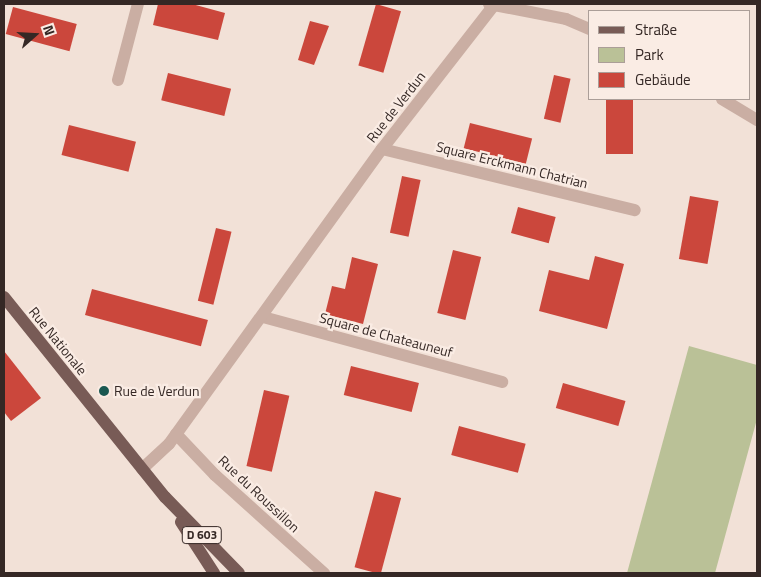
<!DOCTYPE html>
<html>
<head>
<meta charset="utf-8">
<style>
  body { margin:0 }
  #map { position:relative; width:761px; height:577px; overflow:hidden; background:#f2e1d7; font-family:"Titillium Web",sans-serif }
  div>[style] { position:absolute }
  .green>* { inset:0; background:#bac197 }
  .building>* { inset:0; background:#cb473c; transform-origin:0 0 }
  .minor>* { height:12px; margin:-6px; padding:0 6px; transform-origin:6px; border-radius:6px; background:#caaea3 }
  .primary>* { height:12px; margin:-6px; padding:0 6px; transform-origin:6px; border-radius:6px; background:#785b56 }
  .dots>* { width:14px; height:14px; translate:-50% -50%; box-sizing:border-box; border:2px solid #faece4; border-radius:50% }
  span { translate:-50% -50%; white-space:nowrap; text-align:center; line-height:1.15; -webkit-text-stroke:4.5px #faece4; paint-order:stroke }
  .shield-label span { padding:1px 4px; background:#faece4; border:1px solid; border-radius:4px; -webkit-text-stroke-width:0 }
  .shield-label { font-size:12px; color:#352825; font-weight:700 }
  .street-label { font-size:14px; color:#352825 }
  .poi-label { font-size:14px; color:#352825 }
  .left { translate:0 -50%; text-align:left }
  .frame { position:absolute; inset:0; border:5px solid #352825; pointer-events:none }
  .legend { position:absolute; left:588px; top:10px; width:162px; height:90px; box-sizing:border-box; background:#faece4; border:1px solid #ab9e98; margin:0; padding:6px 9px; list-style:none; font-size:15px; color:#352825 }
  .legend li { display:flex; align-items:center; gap:10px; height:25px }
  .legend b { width:25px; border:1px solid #ab9e98 }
  .north { position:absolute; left:10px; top:10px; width:50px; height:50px; -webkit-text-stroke:4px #faece4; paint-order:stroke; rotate:71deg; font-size:14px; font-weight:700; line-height:20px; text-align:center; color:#352825 }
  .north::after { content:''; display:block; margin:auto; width:18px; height:22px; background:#352825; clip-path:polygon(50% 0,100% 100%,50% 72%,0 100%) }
</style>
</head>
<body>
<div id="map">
  <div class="green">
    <div style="clip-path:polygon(689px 346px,757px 365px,757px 419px,715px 573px,627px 573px)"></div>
  </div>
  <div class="building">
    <div style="clip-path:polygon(158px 4px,192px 4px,225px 13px,218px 40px,153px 25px)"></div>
    <div style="left:376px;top:4px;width:26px;height:64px;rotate:16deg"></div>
    <div style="left:13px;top:7px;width:66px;height:28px;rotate:15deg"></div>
    <div style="clip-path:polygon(310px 21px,329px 26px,314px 65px,298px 60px)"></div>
    <div style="left:168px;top:73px;width:65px;height:28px;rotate:14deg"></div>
    <div style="left:554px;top:75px;width:17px;height:45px;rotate:13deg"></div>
    <div style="left:606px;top:99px;width:27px;height:55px"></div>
    <div style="left:470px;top:123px;width:64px;height:26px;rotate:14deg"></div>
    <div style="left:69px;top:125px;width:69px;height:31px;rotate:14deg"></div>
    <div style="left:402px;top:176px;width:19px;height:58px;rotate:12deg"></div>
    <div style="left:690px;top:196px;width:29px;height:64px;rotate:10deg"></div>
    <div style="left:518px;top:207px;width:39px;height:27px;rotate:15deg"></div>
    <div style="left:216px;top:228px;width:16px;height:75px;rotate:14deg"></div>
    <div style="left:453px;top:250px;width:29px;height:65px;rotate:14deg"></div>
    <div style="clip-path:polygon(595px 256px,624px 264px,607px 329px,539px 311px,549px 270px,589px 280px)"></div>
    <div style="clip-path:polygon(352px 257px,378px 264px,363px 324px,325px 314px,332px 286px,345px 289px)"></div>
    <div style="left:92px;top:289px;width:120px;height:27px;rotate:15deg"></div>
    <div style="clip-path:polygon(4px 351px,41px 398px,11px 421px,4px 412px)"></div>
    <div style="left:351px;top:366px;width:70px;height:30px;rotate:14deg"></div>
    <div style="left:563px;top:383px;width:65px;height:26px;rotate:16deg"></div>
    <div style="left:264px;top:390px;width:26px;height:78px;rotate:13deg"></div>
    <div style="left:459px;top:426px;width:69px;height:30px;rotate:15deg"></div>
    <div style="left:375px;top:491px;width:27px;height:79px;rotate:15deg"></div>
  </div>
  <div class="minor">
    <div style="left:489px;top:4px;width:78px;rotate:11deg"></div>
    <div style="left:566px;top:19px;width:26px;rotate:23deg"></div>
    <div style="left:118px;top:80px;width:79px;rotate:-75.3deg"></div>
    <div style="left:722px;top:99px;width:41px;rotate:31deg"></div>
    <div style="left:382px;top:149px;width:260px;rotate:13.6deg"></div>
    <div style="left:263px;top:317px;width:248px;rotate:15.2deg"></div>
    <div style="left:176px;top:434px;width:57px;rotate:46.4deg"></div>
    <div style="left:215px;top:475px;width:147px;rotate:42deg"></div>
    <div style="left:142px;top:469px;width:37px;rotate:-43deg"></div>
    <div style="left:169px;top:444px;width:364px;rotate:-54.2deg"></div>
    <div style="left:382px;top:149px;width:184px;rotate:-52.1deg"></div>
  </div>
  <div class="primary">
    <div style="left:4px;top:297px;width:257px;rotate:51.2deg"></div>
    <div style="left:165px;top:497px;width:106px;rotate:45.8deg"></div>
    <div style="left:181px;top:522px;width:61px;rotate:57.1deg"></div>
  </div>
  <div class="dots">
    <div style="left:104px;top:391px;background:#1a5851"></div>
  </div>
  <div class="shield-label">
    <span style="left:202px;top:535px">D 603</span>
  </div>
  <div class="street-label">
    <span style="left:396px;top:107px;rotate:-52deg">Rue de Verdun</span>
    <span style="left:512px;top:165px;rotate:14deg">Square Erckmann Chatrian</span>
    <span style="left:386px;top:335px;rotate:15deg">Square de Chateauneuf</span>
    <span style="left:58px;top:341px;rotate:51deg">Rue Nationale</span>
    <span style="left:259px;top:494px;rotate:43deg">Rue du Roussillon</span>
  </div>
  <div class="poi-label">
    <span class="left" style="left:114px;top:391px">Rue de Verdun</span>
  </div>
  <div class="frame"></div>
  <ul class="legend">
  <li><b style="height:6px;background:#785b56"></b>Straße</li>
  <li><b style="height:14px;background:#bac197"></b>Park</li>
  <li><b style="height:14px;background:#cb473c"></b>Gebäude</li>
  </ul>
  <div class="north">N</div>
</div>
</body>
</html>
